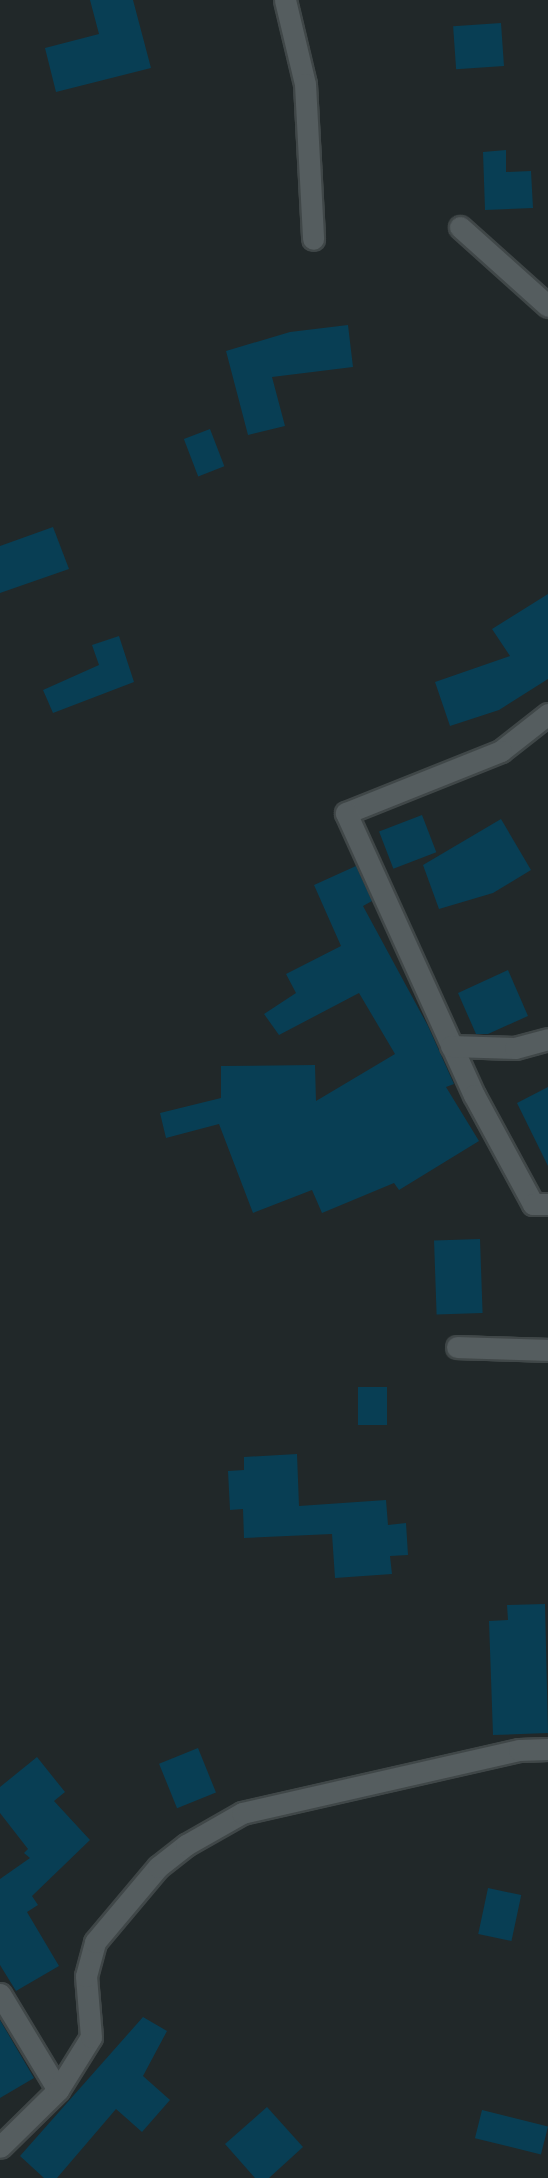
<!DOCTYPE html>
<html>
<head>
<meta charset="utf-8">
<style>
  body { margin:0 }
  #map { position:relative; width:548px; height:2178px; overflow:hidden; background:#212829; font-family:"IBM Plex Sans",sans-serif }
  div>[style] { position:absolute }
  .building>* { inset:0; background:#083e54; transform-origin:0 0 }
  .roads { filter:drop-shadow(2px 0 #404748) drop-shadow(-2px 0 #404748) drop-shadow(0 2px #404748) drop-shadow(0 -2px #404748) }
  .street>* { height:21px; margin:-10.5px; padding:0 10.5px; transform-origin:10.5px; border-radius:10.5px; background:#555d5f }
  span { translate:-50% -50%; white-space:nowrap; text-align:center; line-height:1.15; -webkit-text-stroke:5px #181e20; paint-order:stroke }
</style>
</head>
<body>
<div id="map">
  <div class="building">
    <div style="clip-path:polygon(90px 0,133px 0,151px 68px,56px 92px,45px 48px,99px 34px)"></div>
    <div style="left:501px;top:23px;width:43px;height:48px;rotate:86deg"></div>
    <div style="clip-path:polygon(506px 150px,506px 172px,531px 171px,533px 208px,485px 210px,483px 152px)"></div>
    <div style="clip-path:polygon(348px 325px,353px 367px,272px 377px,285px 426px,248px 435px,226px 351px,290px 332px)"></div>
    <div style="left:210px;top:429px;width:40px;height:28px;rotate:69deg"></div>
    <div style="clip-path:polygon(53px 527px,69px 569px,0 593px,0 546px)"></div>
    <div style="clip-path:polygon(548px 594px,548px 679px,499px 710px,450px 726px,435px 682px,510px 656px,492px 629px)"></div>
    <div style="clip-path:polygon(119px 636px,134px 682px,53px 713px,43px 690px,99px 665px,92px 645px)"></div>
    <div style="left:422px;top:815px;width:40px;height:46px;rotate:69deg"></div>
    <div style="clip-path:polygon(501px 819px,531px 870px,493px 893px,439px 909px,423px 865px)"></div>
    <div style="clip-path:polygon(356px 866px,372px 901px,363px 906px,428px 1026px,454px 1084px,446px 1087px,479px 1141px,399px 1190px,394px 1183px,322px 1213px,312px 1190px,253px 1213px,219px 1124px,166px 1138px,160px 1113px,221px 1098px,221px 1066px,315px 1065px,316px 1101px,395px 1054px,359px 993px,279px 1035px,264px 1014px,296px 993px,286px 974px,341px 946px,314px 885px)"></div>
    <div style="clip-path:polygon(508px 970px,528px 1016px,488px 1034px,476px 1034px,458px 993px)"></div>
    <div style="clip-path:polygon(548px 1087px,548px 1166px,517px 1103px)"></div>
    <div style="left:480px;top:1239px;width:74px;height:46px;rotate:88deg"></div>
    <div style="left:358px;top:1387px;width:29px;height:38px"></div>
    <div style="clip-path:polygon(297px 1454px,299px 1506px,386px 1500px,388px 1525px,406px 1523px,408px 1555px,390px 1556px,392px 1574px,335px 1578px,332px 1534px,244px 1538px,243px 1509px,230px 1510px,228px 1471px,244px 1470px,244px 1457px)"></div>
    <div style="clip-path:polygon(545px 1604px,548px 1733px,493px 1735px,489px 1621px,508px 1620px,507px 1605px)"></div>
    <div style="left:198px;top:1748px;width:48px;height:42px;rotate:68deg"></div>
    <div style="clip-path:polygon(37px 1757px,65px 1792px,54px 1801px,90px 1840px,32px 1896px,38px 1905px,27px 1912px,59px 1966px,16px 1991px,0 1965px,0 1879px,30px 1858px,24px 1853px,28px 1849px,0 1813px,0 1787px)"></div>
    <div style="left:488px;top:1888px;width:34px;height:47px;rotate:12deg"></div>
    <div style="clip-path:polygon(143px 2017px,167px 2031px,143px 2076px,170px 2100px,142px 2132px,116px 2109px,57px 2178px,44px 2178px,20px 2156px)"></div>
    <div style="clip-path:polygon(0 2020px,34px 2078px,0 2098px)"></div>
    <div style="clip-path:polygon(267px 2107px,303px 2147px,269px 2178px,255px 2178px,225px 2144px)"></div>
    <div style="left:482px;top:2110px;width:68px;height:29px;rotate:14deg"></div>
  </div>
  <div class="roads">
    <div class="street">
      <div style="left:285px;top:0;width:86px;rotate:76.6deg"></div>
      <div style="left:305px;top:84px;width:155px;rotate:87deg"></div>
      <div style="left:460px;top:227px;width:118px;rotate:41.9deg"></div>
      <div style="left:548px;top:714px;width:60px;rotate:141.8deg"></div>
      <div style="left:501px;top:751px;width:167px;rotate:158.2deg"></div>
      <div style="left:346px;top:813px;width:310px;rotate:65.6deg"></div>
      <div style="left:474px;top:1095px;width:124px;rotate:61.6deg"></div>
      <div style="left:533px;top:1204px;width:15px"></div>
      <div style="left:451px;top:1046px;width:64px;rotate:1.8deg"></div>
      <div style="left:515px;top:1048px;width:34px;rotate:-15deg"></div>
      <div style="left:457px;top:1347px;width:91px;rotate:1.9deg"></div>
      <div style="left:0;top:1994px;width:112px;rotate:58.9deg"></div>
      <div style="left:58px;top:2090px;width:81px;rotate:135.5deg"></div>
      <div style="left:58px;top:2090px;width:62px;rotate:-58.1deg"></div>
      <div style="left:91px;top:2037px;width:61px;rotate:-94.7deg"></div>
      <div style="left:86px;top:1976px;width:35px;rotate:-75deg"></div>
      <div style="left:95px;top:1942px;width:98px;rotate:-50deg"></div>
      <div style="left:158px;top:1867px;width:36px;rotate:-38deg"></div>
      <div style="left:186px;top:1845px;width:64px;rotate:-29.7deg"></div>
      <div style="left:242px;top:1813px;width:284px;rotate:-12.8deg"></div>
      <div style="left:519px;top:1750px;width:29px;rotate:-2deg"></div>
    </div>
  </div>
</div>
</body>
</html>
